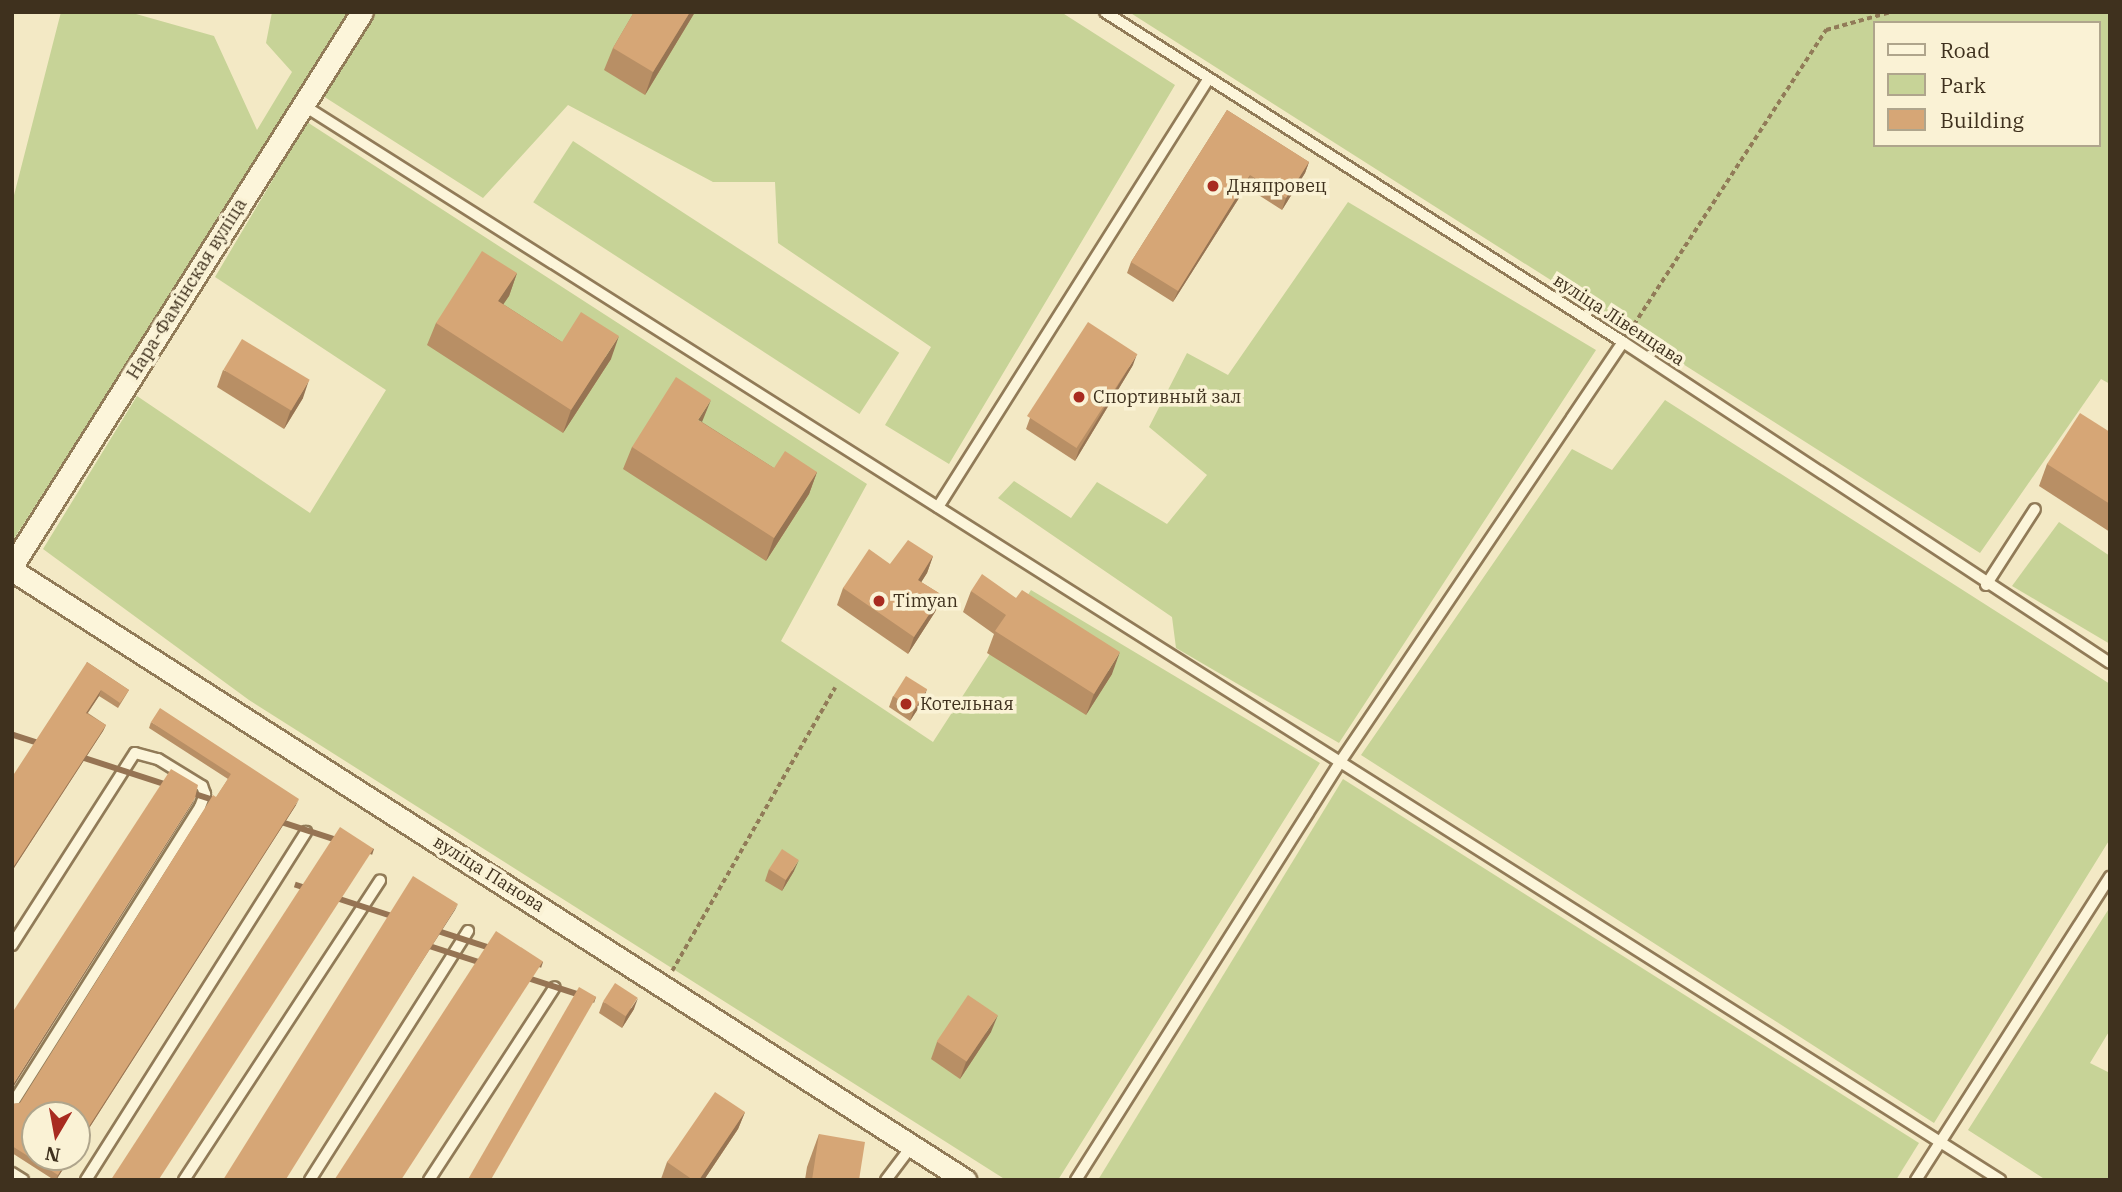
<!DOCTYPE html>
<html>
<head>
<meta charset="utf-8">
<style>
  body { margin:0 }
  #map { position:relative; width:2122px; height:1192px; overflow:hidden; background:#f3e9c5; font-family:"IBM Plex Serif",serif }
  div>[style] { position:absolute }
  .green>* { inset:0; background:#c7d397; transform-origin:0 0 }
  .path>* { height:3.5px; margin-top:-1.75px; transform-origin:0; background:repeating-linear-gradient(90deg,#917b58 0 5px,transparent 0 8.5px) }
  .roads { filter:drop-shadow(2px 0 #917b58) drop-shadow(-2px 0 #917b58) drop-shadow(0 2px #917b58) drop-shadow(0 -2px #917b58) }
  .service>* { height:10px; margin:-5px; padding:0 5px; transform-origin:5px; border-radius:5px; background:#fcf5da }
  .minor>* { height:21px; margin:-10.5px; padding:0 10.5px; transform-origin:10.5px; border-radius:10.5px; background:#fcf5da }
  .wall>* { inset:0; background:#b88f65 }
  .shaded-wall>* { inset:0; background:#967453; transform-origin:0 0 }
  .building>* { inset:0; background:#d6a676; transform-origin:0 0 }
  .dots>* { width:19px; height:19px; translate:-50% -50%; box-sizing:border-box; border:4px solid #faf2d5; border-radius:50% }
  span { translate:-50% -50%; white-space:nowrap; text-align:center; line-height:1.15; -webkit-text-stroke:7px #faf2d5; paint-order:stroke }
  .poi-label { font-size:18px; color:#3f311e }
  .left { translate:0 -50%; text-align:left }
  .street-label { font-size:18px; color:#3f311e }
  .frame { position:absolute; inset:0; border:14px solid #3f311e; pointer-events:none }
  .legend { position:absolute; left:1873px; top:21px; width:228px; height:126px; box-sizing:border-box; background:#faf2d5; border:2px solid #afa58c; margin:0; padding:9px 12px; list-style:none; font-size:21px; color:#3f311e }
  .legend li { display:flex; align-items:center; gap:14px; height:35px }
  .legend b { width:35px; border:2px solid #afa58c }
  .north { position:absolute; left:21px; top:1101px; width:70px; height:70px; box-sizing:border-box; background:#faf2d5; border:2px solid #afa58c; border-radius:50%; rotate:190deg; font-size:19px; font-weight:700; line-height:28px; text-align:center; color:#3f311e }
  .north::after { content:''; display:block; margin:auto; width:24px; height:32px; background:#a82b20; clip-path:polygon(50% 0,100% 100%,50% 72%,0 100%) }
</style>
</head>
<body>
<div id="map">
  <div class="green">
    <div style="clip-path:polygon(61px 12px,129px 12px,214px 36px,257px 130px,292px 72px,266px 43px,272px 12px,351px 12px,12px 542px,12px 203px)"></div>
    <div style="clip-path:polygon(376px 12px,1061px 12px,1175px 85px,949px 464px,885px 425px,931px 347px,778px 243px,775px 182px,713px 182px,568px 105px,483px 198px,323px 96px)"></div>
    <div style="clip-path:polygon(evenodd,1129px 12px,2110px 12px,2110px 384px,2101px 379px,1980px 553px,1129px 12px,1875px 23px,2099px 23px,2099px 145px,1875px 145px,1875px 23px)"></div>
    <div style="clip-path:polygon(307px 122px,867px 484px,781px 641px,933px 742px,1031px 590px,1320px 763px,1058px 1180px,1006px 1180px,249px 700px,43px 549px,137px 396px,310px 513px,386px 390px,215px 277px)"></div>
    <div style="left:573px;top:141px;width:389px;height:73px;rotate:33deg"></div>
    <div style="clip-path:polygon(1348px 202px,1596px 350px,1339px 743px,1176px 648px,1172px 617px,998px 498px,1014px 481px,1071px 518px,1097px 482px,1167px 524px,1207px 475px,1149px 427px,1187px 353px,1228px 375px)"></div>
    <div style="clip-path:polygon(1665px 400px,2110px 684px,2110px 839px,1934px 1123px,1361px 755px,1572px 449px,1612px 470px)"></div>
    <div style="clip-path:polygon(2059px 522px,2110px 556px,2110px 644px,2012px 586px)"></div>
    <div style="clip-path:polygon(1343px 779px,1919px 1143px,1896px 1180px,1098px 1180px)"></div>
    <div style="clip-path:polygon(2110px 907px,2110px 1030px,2090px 1063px,2110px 1073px,2110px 1180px,2046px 1180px,1968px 1130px)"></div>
  </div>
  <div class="path">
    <div style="left:1629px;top:332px;width:361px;rotate:-56.9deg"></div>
    <div style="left:1826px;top:30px;width:67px;rotate:-15.5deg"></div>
    <div style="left:672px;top:971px;width:327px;rotate:-60.1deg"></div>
  </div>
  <div class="roads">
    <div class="service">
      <div style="left:1105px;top:12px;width:614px;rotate:32.5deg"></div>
      <div style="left:1623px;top:342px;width:583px;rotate:33.39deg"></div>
      <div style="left:303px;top:105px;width:2009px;rotate:32.35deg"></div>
      <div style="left:938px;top:507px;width:507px;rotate:-57.72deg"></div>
      <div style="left:1986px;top:585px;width:90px;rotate:-57.2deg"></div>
      <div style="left:12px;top:945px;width:228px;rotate:-57.4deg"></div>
      <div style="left:135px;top:753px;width:24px;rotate:15deg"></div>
      <div style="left:158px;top:759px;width:52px;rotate:31.5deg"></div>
      <div style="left:202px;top:786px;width:9px;rotate:69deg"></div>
      <div style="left:205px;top:794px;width:14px;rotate:111deg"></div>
      <div style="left:200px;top:807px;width:352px;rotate:122.3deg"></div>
      <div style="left:12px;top:1173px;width:13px;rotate:32deg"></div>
      <div style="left:86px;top:1180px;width:412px;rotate:-57.7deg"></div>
      <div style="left:184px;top:1180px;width:358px;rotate:-56.8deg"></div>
      <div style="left:310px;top:1180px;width:295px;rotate:-57.6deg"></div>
      <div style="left:429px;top:1180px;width:230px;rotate:-56.9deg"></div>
      <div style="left:886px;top:1180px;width:41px;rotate:-52.9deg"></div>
      <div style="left:1076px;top:1180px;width:494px;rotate:-57.7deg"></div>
      <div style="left:1340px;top:762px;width:506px;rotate:-56.03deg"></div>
      <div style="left:1916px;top:1180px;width:360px;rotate:-57.4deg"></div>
    </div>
    <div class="minor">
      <div style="left:12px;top:566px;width:655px;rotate:-57.72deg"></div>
      <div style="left:12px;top:570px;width:1132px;rotate:32.62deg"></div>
    </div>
  </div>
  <div class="wall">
    <div style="clip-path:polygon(634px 12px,695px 12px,645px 95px,604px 70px,613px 48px)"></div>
    <div style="clip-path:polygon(1227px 110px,1309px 162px,1305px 173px,1282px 210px,1246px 187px,1173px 302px,1127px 273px,1131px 262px)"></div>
    <div style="clip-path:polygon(517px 273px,509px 296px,503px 304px,562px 342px,611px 359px,563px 433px,427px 345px,436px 323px)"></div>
    <div style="clip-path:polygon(1133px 365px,1075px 461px,1026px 429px,1030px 418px)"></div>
    <div style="clip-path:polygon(223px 370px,303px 398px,284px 429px,217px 387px)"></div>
    <div style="clip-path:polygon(702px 422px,774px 468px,817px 472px,809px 494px,766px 561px,623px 469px,632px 447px)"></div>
    <div style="clip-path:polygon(2110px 432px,2110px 532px,2039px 486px,2047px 464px)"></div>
    <div style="clip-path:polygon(933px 556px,927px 573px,921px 582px,942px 595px,935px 612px,908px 654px,837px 605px,843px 588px,890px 564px)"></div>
    <div style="clip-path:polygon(971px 591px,1016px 598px,1112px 674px,1086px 715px,987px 653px,994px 634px,963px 612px)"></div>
    <div style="clip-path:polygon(87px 662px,129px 690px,126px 695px,118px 708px,99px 696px,88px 713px,106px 725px,103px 731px,12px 871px)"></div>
    <div style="clip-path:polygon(893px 696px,923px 701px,910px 721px,889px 707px)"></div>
    <div style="clip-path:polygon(151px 722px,296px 805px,56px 1180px,54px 1180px,12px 1153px,12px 1104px,20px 1103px,228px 779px,149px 728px)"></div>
    <div style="clip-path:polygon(769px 869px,794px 871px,782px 891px,765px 881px)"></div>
    <div style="clip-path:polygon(603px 1002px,634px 1009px,622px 1028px,599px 1013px)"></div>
    <div style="clip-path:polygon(991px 1032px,960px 1079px,931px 1059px,937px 1042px)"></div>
    <div style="clip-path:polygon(745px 1112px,738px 1129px,704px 1180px,661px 1179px,667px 1162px)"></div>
    <div style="clip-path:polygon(819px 1134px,859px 1180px,805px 1180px,807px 1167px)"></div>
  </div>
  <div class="shaded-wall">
    <div style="clip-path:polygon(690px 12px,695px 12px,645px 95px,653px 72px)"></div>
    <div style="clip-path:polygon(1309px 162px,1305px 173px,1282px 210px,1286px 198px)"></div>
    <div style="clip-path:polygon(1250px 175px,1246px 187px,1173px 302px,1178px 291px)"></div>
    <div style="clip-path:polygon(517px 273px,509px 296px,490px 324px,498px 301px)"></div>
    <div style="clip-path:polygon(619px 336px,611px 359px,563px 433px,571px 410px)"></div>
    <div style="clip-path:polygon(1137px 354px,1133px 365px,1075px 461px,1079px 450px)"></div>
    <div style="clip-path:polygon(309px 380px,303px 398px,284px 429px,290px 412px)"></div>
    <div style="clip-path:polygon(711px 400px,702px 422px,698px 420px)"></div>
    <div style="clip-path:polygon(817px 472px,809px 494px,766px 561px,774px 538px)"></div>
    <div style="clip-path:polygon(933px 556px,927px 573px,912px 597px,918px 580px)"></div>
    <div style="clip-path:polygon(942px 595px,935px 612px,908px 654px,914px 637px)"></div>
    <div style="clip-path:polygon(1120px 652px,1112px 674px,1086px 715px,1094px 694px)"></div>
    <div style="clip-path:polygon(927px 689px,923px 701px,910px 721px,914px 710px)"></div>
    <div style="clip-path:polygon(101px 690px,99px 696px,84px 718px,86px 713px)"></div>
    <div style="clip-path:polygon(106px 725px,103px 731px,12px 871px,12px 869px)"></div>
    <div style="clip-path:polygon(195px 798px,193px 803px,12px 1089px,12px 1086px)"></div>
    <div style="clip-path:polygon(299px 799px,296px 805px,77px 1147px,77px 1145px)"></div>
    <div style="left:374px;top:849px;width:6px;height:393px;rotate:108deg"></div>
    <div style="clip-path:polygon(799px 860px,794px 871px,782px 891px,786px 880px)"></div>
    <div style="clip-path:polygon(458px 904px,455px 910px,281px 1180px,279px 1180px)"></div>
    <div style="left:543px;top:962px;width:6px;height:260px;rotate:108deg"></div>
    <div style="left:596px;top:997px;width:6px;height:218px;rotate:108deg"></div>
    <div style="clip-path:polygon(638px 998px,634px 1009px,622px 1028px,626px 1016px)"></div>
    <div style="clip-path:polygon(998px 1015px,991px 1032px,960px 1079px,966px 1062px)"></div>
    <div style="clip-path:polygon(745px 1112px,738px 1129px,704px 1180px,699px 1180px)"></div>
    <div style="clip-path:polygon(69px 1157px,71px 1157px,56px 1180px,58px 1175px)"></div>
  </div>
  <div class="building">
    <div style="clip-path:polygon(634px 12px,690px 12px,653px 72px,613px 48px)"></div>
    <div style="clip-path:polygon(1227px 110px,1309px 162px,1286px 198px,1250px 175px,1178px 291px,1131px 262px)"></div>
    <div style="clip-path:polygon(482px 251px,517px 273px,498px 301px,562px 342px,581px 312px,619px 336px,571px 410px,436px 323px)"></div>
    <div style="left:1088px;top:322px;width:59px;height:112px;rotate:33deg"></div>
    <div style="left:242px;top:339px;width:79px;height:36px;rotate:31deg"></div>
    <div style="clip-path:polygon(676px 377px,711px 400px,698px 420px,774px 468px,785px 451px,817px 472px,774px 538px,632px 447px)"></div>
    <div style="clip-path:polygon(2080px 413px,2110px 432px,2110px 504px,2047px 464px)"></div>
    <div style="clip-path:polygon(908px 540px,933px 556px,918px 580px,942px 595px,914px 637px,843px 588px,869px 549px,890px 564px)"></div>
    <div style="clip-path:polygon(982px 574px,1016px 598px,1022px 590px,1120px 652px,1094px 694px,995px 631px,1006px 615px,971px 591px)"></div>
    <div style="clip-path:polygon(87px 662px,129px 690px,120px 703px,101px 690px,86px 713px,106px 725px,12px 869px,12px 777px)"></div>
    <div style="left:906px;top:676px;width:25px;height:24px;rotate:32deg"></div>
    <div style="clip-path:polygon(160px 708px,299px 799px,77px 1145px,77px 1115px,35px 1115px,35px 1157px,69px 1157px,58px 1175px,12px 1146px,12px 1104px,20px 1103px,213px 795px,216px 797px,231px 774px,151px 722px)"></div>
    <div style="clip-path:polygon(171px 769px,198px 785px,195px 798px,12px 1086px,12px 1013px)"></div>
    <div style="left:340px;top:827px;width:40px;height:419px;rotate:33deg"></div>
    <div style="left:782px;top:849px;width:20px;height:24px;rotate:33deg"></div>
    <div style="left:413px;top:876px;width:53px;height:363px;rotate:32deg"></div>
    <div style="left:496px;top:931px;width:56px;height:297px;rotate:33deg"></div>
    <div style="left:615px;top:983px;width:27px;height:22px;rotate:33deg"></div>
    <div style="left:579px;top:987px;width:20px;height:230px;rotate:30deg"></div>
    <div style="left:968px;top:995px;width:36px;height:56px;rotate:34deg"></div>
    <div style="clip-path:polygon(715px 1092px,745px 1112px,699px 1180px,693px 1180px,667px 1162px)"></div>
    <div style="clip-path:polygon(819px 1134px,865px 1142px,859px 1180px,812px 1180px)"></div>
  </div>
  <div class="dots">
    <div style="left:1213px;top:186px;background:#a82b20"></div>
    <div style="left:1079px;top:397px;background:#a82b20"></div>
    <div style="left:879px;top:601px;background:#a82b20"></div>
    <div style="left:906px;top:704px;background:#a82b20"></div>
  </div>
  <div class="poi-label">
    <span class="left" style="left:1227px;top:186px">Дняпровец</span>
    <span class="left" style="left:1093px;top:397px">Спортивный зал</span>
    <span class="left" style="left:893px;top:601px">Timyan</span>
    <span class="left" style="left:920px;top:704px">Котельная</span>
  </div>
  <div class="street-label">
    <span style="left:187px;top:289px;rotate:-58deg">Нара-Фамінская вуліца</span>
    <span style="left:1619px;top:320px;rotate:33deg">вуліца Лівенцава</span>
    <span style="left:489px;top:874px;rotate:32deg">вуліца Панова</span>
  </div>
  <div class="frame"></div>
  <ul class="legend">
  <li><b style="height:9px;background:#fcf5da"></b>Road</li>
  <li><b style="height:19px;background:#c7d397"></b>Park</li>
  <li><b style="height:19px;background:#d6a676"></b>Building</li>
  </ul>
  <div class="north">N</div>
</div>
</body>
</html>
